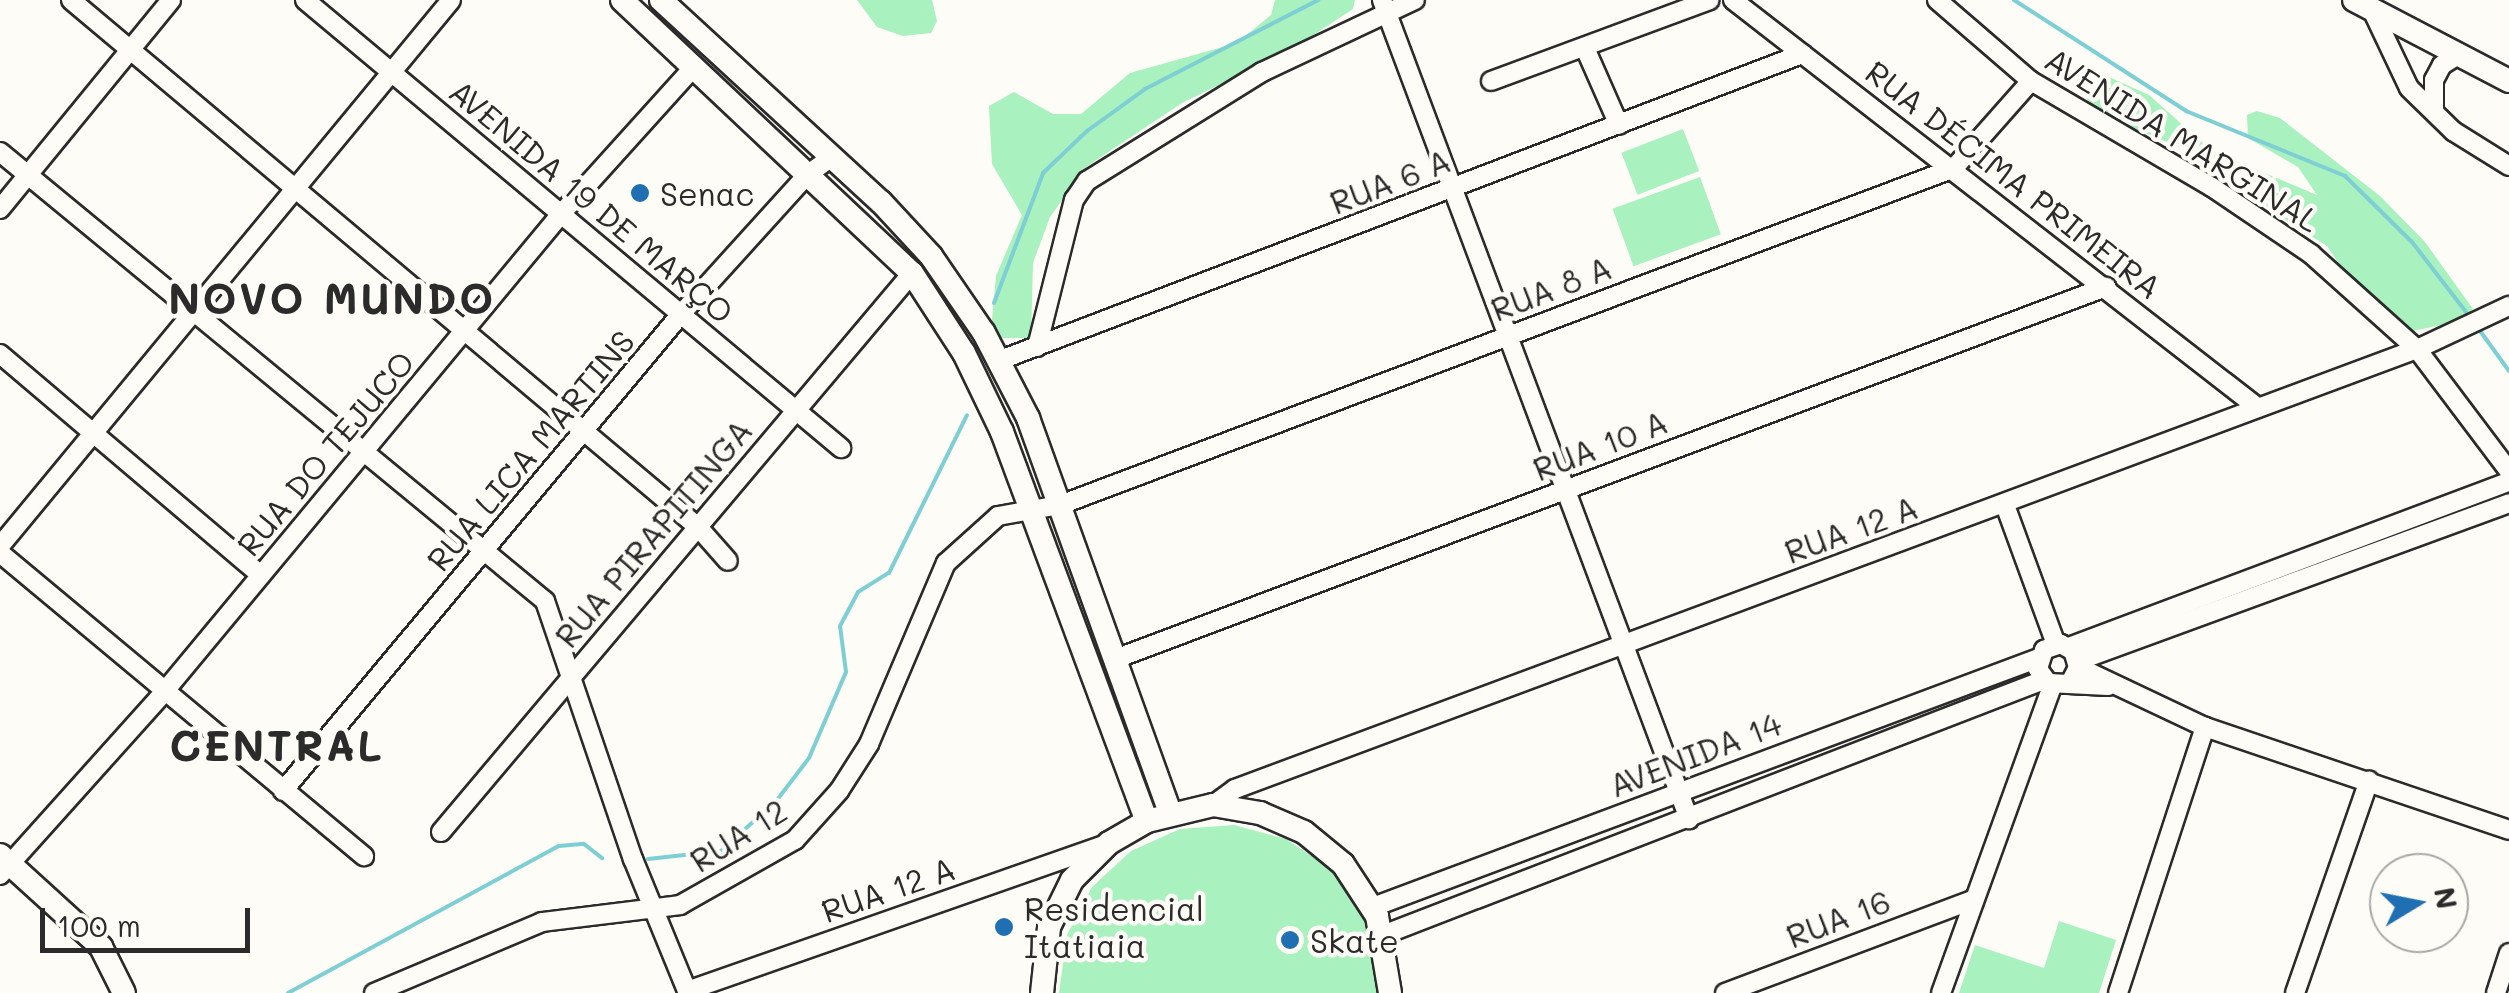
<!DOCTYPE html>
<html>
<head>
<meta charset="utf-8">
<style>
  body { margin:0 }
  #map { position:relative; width:2509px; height:993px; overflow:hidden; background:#fdfcf7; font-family:Mali,sans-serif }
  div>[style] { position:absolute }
  .green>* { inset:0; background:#a9f1be; transform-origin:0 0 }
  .stream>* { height:4px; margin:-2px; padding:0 2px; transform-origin:2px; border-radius:2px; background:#7dcfd4 }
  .roads { filter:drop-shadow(2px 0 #2b2b2b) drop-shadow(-2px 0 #2b2b2b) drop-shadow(0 2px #2b2b2b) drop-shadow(0 -2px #2b2b2b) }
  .minor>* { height:18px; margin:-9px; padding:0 9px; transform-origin:9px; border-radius:9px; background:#fdfcf7 }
  .major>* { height:22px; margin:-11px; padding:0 11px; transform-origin:11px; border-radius:11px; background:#fdfcf7 }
  .dots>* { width:28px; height:28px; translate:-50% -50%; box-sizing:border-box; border:5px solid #fdfcf7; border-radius:50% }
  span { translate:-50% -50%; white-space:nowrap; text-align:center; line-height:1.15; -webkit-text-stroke:9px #fdfcf7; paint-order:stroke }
  .street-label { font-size:32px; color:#2b2b2b }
  .poi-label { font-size:32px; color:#2b2b2b }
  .left { translate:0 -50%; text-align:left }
  .district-label { font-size:42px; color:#2b2b2b; font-weight:700; letter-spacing:2.5px }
  .north { position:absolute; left:2369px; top:853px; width:100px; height:100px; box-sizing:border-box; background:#fdfcf7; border:2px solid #a9a8a5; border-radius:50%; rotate:80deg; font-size:28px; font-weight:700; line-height:40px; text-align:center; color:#2b2b2b }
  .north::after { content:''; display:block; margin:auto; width:35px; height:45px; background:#1f6fb2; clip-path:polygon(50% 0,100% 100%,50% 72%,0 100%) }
  .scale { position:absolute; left:40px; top:908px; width:210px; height:45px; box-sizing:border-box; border:5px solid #2b2b2b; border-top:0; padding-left:12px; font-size:30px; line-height:35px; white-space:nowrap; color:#2b2b2b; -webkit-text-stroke:8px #fdfcf7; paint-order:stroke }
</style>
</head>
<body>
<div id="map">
  <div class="green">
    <div style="clip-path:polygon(857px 0,932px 0,937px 21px,931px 33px,903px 36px,877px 27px)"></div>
    <div style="clip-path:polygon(1275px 0,1355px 0,1353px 9px,1292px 49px,1182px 103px,1086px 167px,1050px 217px,1033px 263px,1031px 338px,1002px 338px,991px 330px,996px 276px,1022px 215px,992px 164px,989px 106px,1014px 92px,1053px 114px,1081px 114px,1130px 73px,1237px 43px,1271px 15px)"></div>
    <div style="clip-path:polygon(2109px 77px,2149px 95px,2212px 151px,2317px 195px,2298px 167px,2248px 138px,2247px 115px,2257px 111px,2280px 118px,2380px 196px,2425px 242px,2473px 309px,2457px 322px,2407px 332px,2363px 300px,2327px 246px,2270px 210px,2255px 192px,2187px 150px,2099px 115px,2085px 96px,2090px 86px)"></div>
    <div style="left:1683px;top:129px;width:45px;height:66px;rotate:69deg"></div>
    <div style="left:1700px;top:177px;width:61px;height:93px;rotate:70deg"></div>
    <div style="clip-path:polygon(1234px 825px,1286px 839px,1331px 869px,1362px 911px,1379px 960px,1379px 993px,1059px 993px,1067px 935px,1092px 887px,1131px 851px,1180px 829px)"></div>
    <div style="clip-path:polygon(2059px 921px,2116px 940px,2099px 993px,1959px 993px,1975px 945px,2044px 968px)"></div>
  </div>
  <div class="stream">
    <div style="left:2014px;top:0;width:205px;rotate:32.8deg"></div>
    <div style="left:2186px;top:111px;width:172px;rotate:22.2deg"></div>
    <div style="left:2345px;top:176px;width:94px;rotate:44.6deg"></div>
    <div style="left:2412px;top:242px;width:95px;rotate:52.3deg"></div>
    <div style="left:994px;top:303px;width:139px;rotate:-69.3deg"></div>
    <div style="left:1043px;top:173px;width:61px;rotate:-43.7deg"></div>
    <div style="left:1087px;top:131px;width:72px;rotate:-35.9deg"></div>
    <div style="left:1145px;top:89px;width:195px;rotate:-27.2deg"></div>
    <div style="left:2478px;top:328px;width:53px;rotate:54.2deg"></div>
    <div style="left:648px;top:859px;width:73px;rotate:-6.3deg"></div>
    <div style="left:721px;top:851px;width:76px;rotate:-42.3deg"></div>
    <div style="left:777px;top:800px;width:53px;rotate:-52.7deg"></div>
    <div style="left:809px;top:758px;width:94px;rotate:-66.7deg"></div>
    <div style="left:846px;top:672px;width:46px;rotate:-97.4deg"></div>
    <div style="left:840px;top:626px;width:38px;rotate:-62deg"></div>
    <div style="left:858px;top:592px;width:36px;rotate:-32deg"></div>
    <div style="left:889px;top:573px;width:176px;rotate:-63.7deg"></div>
    <div style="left:288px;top:993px;width:308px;rotate:-28.5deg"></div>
    <div style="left:559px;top:846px;width:25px;rotate:-5deg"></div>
    <div style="left:584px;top:844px;width:23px;rotate:38deg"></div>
  </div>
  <div class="roads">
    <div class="minor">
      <div style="left:71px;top:0;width:819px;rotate:40.05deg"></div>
      <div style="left:698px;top:527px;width:45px;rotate:48.6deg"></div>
      <div style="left:305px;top:0;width:699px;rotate:39.89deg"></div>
      <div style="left:1382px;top:0;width:875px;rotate:69.45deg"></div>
      <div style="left:1733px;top:0;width:663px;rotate:37.84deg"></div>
      <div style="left:1937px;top:0;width:124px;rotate:40.8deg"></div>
      <div style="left:2031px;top:81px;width:210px;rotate:30.4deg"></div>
      <div style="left:2212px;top:187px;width:120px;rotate:34.1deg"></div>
      <div style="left:2311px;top:254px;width:142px;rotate:41.9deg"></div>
      <div style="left:2417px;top:349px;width:153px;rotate:53deg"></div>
      <div style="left:2372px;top:10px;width:86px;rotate:64.6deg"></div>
      <div style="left:2409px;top:88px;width:62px;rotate:44.3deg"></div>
      <div style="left:2453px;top:131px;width:66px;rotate:32deg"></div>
      <div style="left:1585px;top:48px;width:84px;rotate:66.2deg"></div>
      <div style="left:1491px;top:81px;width:233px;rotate:-20.3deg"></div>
      <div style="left:2434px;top:111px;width:31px;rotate:-90deg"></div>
      <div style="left:2434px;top:80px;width:17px;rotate:-62deg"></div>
      <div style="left:2442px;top:65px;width:19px;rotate:-32deg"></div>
      <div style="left:0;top:152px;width:706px;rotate:39.48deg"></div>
      <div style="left:545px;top:601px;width:273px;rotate:71.2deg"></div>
      <div style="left:633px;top:859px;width:145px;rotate:67.7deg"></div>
      <div style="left:0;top:209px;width:270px;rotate:-50.7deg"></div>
      <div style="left:1037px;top:347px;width:152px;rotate:-75.9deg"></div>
      <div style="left:1074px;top:200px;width:23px;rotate:-56deg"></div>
      <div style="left:1087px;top:181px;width:206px;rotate:-31.9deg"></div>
      <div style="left:1262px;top:72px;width:169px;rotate:-25.2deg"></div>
      <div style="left:0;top:354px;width:342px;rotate:40.3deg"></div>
      <div style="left:998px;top:361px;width:861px;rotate:-20.9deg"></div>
      <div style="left:2005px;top:505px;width:148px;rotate:69.9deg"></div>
      <div style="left:0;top:546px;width:708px;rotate:-50.44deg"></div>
      <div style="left:0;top:553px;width:474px;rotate:39.8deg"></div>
      <div style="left:2069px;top:647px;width:470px;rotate:-20.6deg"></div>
      <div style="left:1115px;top:659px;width:1059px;rotate:-20.58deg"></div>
      <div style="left:2078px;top:661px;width:459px;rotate:-20.1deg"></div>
      <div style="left:2078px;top:667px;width:140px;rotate:25.3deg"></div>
      <div style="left:2205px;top:727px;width:321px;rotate:18.7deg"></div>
      <div style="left:2071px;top:681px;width:16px;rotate:-63deg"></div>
      <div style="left:2078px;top:667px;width:17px;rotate:-107deg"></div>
      <div style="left:2073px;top:651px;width:14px;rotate:-150deg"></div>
      <div style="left:2061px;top:644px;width:18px;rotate:161deg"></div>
      <div style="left:2044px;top:650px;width:20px;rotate:108deg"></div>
      <div style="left:2038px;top:669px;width:17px;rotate:54deg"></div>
      <div style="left:2048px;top:683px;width:60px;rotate:2.9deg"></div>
      <div style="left:283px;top:791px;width:621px;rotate:-50.16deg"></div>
      <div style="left:681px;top:314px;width:188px;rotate:-47.8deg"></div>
      <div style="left:807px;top:175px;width:31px;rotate:-36deg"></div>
      <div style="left:1213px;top:805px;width:27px;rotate:-36deg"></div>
      <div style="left:1235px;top:789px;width:1261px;rotate:-20.42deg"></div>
      <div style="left:2417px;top:349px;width:102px;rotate:-25.1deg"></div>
      <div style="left:441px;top:832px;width:731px;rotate:-49.88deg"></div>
      <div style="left:0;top:875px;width:246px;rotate:-48.1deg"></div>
      <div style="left:164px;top:692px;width:621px;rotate:-50.29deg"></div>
      <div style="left:561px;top:214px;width:198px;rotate:-47.9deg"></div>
      <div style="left:1373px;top:907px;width:711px;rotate:-20.5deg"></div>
      <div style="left:1383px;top:935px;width:708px;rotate:-21.1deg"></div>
      <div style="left:687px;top:991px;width:441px;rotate:-19.3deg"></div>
      <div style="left:374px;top:993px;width:182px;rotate:-22.9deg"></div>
      <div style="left:542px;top:922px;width:139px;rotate:-7deg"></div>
      <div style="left:680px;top:905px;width:132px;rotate:-29.5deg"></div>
      <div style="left:795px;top:840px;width:66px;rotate:-48.1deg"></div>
      <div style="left:839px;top:791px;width:56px;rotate:-57.4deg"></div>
      <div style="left:869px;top:744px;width:197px;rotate:-67deg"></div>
      <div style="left:946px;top:563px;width:70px;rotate:-42.1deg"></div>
      <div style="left:998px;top:516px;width:63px;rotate:-10.1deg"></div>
      <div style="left:1060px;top:505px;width:955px;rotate:-20.65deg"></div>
      <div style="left:1954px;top:168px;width:116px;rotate:-48.5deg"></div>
      <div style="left:1725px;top:993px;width:264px;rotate:-20.6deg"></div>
      <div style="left:1941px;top:993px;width:329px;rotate:-70.1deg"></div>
      <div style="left:2118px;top:993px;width:280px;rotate:-71.9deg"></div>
      <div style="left:2295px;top:993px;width:225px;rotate:-70.8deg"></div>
      <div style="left:2496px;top:993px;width:42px;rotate:-72deg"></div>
    </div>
    <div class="major">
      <div style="left:622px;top:0;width:398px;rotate:43.3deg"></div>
      <div style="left:912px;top:273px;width:95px;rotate:57deg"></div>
      <div style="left:964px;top:353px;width:88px;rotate:64.3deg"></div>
      <div style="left:1002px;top:432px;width:415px;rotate:69.6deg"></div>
      <div style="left:661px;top:0;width:299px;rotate:42.6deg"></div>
      <div style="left:881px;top:202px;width:74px;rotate:47.2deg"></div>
      <div style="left:931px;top:256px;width:93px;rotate:55.5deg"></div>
      <div style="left:984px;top:333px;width:96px;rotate:62.6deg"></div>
      <div style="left:1028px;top:418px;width:419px;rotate:70.2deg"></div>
      <div style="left:2354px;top:0;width:175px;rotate:27.6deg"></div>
      <div style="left:0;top:855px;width:137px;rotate:42.3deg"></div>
      <div style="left:101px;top:947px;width:51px;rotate:63.4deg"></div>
      <div style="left:1042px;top:993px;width:66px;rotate:-83.9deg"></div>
      <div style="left:1049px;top:927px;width:52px;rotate:-63.9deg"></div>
      <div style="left:1072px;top:880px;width:52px;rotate:-45deg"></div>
      <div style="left:1109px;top:843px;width:44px;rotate:-30.1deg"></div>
      <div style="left:1147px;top:821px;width:68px;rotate:-13.6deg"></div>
      <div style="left:1213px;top:805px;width:48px;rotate:9.7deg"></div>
      <div style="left:1260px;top:813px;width:48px;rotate:23.4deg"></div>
      <div style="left:1304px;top:832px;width:50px;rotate:39.4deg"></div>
      <div style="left:1343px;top:864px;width:62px;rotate:56.8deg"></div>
      <div style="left:1377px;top:916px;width:78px;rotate:80.4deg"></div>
    </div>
  </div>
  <div class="dots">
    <div style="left:640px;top:193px;background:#1f6fb2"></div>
    <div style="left:1004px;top:927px;background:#1f6fb2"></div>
    <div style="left:1290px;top:940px;background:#1f6fb2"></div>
  </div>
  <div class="street-label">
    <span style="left:2183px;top:139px;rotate:32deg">AVENIDA MARGINAL</span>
    <span style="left:2014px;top:179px;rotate:38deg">RUA DÉCIMA PRIMEIRA</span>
    <span style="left:1390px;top:181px;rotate:-21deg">RUA 6 A</span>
    <span style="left:592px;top:201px;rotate:40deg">AVENIDA 19 DE MARÇO</span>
    <span style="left:1551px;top:288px;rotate:-21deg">RUA 8 A</span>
    <span style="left:1600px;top:445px;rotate:-21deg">RUA 10 A</span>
    <span style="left:530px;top:450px;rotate:-50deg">RUA LICA MARTINS</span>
    <span style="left:325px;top:453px;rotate:-50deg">RUA DO TEJUCO</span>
    <span style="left:1851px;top:529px;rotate:-20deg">RUA 12 A</span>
    <span style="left:653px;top:533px;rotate:-50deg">RUA PIRAPITINGA</span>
    <span style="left:1695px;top:754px;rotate:-21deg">AVENIDA 14</span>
    <span style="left:738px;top:835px;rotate:-32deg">RUA 12</span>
    <span style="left:888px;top:889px;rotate:-19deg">RUA 12 A</span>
    <span style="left:1838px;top:918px;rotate:-21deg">RUA 16</span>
  </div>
  <div class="poi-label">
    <span class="left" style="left:660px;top:193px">Senac</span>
    <span class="left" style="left:1024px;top:927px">Residencial<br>Itatiaia</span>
    <span class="left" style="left:1310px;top:940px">Skate</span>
  </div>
  <div class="district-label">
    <span style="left:332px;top:298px">NOVO MUNDO</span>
    <span style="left:277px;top:745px">CENTRAL</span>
  </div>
  <div class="north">N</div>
  <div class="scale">100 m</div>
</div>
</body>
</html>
